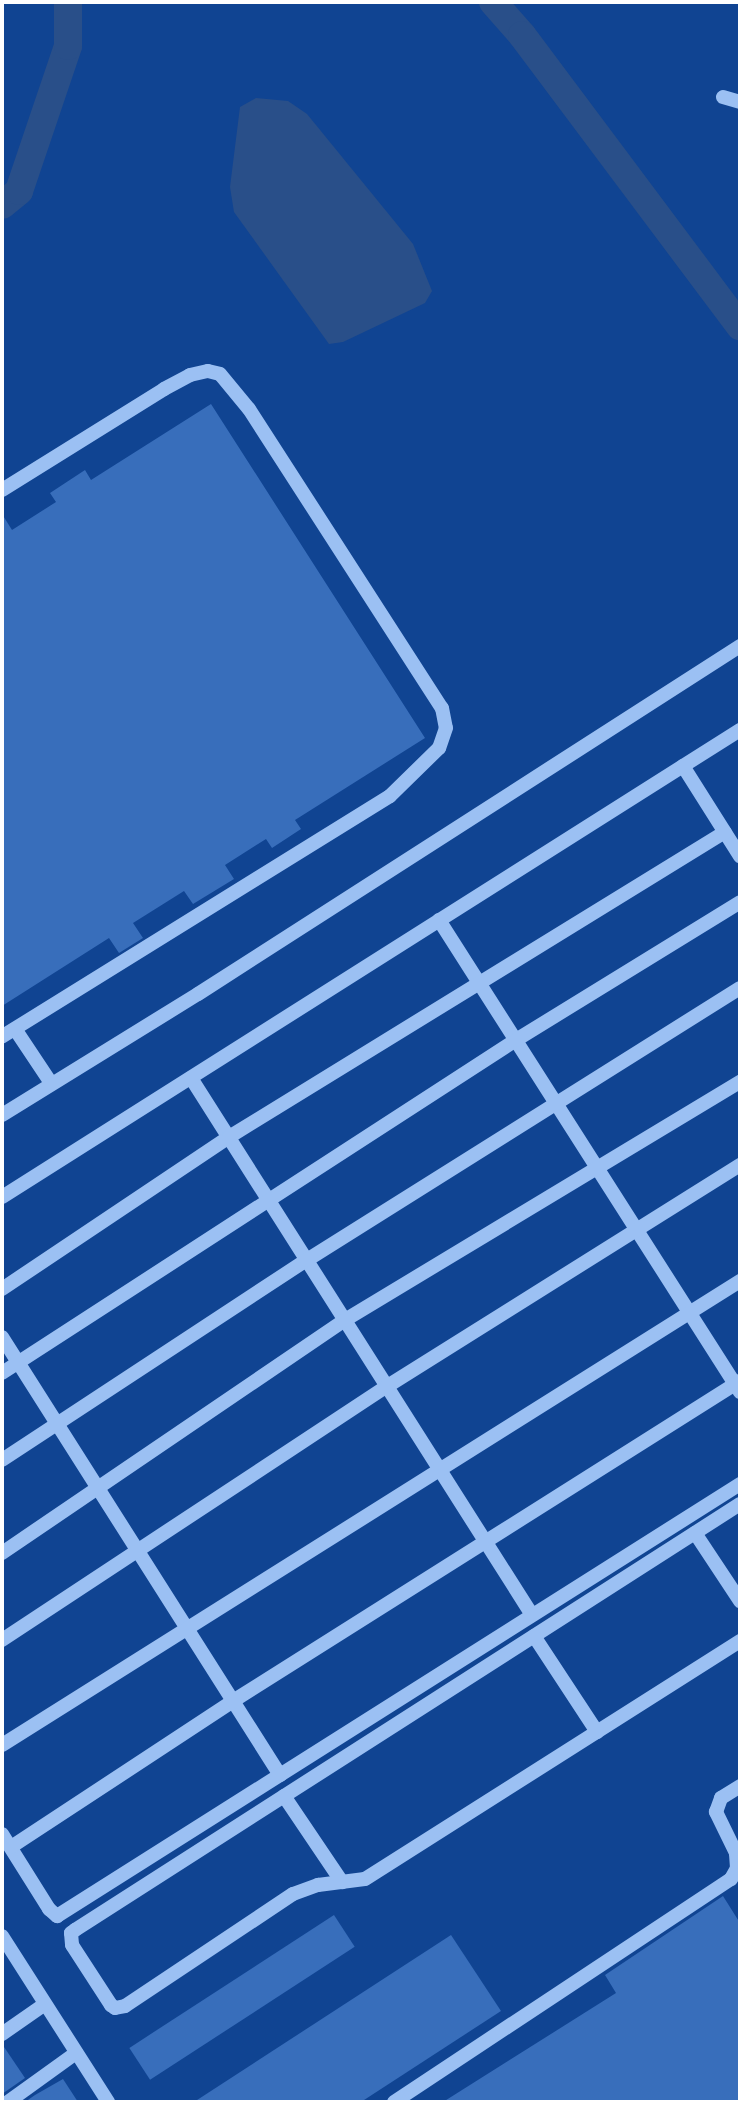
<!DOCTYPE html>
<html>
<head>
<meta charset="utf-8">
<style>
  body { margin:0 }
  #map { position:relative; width:742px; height:2104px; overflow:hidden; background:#104492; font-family:"Exo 2",sans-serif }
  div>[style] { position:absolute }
  .water>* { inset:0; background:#294f89 }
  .river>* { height:28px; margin:-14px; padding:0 14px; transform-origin:14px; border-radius:14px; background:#294f89 }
  .building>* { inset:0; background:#386ebb; transform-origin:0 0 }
  .minor>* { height:14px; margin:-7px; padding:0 7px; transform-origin:7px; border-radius:7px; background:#9bc0f3 }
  span { translate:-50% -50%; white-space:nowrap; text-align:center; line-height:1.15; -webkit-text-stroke:6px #104492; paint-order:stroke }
  .frame { position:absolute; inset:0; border:4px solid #fff; pointer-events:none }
</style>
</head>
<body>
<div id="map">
  <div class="water">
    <div style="clip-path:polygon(256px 98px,288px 101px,307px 114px,413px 244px,432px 291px,425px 303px,343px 342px,329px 344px,234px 212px,230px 187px,240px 107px)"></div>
  </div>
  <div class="river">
    <div style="left:493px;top:2px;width:44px;rotate:48.7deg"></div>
    <div style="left:522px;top:35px;width:364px;rotate:53.2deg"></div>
    <div style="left:2px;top:205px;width:22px;rotate:-39deg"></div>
    <div style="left:19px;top:191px;width:153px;rotate:-71.3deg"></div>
    <div style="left:68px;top:46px;width:44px;rotate:-90deg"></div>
  </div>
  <div class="building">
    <div style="clip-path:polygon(211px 404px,425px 738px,295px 820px,301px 829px,272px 848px,266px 839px,225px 865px,234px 879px,193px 904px,184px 891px,133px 923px,143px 938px,119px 953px,109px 938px,2px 1006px,2px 514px,12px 530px,56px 502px,50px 493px,85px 470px,91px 480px)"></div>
    <div style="clip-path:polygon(723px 1896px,740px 1923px,740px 2102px,443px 2102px,616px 1993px,605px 1975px)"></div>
    <div style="left:334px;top:1915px;width:38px;height:244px;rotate:57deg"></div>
    <div style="clip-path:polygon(451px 1935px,501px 2011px,361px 2102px,194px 2102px)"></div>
    <div style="clip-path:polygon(2px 2044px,25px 2078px,2px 2094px)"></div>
    <div style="clip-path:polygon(63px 2079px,78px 2102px,25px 2102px,35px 2095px)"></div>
  </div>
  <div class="minor">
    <div style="left:723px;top:97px;width:18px;rotate:16deg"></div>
    <div style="left:2px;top:490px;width:191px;rotate:-31.9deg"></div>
    <div style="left:164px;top:389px;width:30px;rotate:-28deg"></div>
    <div style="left:190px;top:375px;width:18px;rotate:-13deg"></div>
    <div style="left:208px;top:371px;width:12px;rotate:14deg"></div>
    <div style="left:220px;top:374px;width:45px;rotate:50.4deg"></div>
    <div style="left:249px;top:409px;width:356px;rotate:57.2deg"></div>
    <div style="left:442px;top:708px;width:20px;rotate:79deg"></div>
    <div style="left:446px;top:728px;width:21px;rotate:109deg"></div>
    <div style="left:439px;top:748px;width:69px;rotate:135.6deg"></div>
    <div style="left:390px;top:796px;width:457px;rotate:148.2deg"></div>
    <div style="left:683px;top:766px;width:107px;rotate:57.7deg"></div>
    <div style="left:439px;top:920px;width:560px;rotate:57.47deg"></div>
    <div style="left:15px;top:1029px;width:65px;rotate:56.3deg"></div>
    <div style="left:191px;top:1078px;width:636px;rotate:57.58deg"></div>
    <div style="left:2px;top:1115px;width:230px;rotate:-31.7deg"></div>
    <div style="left:198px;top:994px;width:644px;rotate:-32.7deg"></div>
    <div style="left:2px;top:1197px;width:873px;rotate:-32.33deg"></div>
    <div style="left:2px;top:1289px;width:273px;rotate:-33.8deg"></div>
    <div style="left:229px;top:1137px;width:582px;rotate:-31.59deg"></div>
    <div style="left:2px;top:1337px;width:519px;rotate:57.6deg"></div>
    <div style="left:2px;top:1373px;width:612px;rotate:-32.94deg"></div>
    <div style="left:516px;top:1040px;width:263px;rotate:-31.6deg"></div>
    <div style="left:2px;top:1460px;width:365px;rotate:-33.3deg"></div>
    <div style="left:307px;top:1260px;width:511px;rotate:-32.14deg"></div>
    <div style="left:740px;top:1504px;width:790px;rotate:147.36deg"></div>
    <div style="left:75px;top:1930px;width:5px;rotate:143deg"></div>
    <div style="left:71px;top:1933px;width:12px;rotate:85deg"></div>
    <div style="left:72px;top:1945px;width:72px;rotate:57deg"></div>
    <div style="left:111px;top:2005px;width:5px;rotate:37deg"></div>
    <div style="left:115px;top:2008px;width:10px;rotate:-11deg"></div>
    <div style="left:125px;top:2006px;width:202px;rotate:-33.7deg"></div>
    <div style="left:293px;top:1894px;width:27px;rotate:-20deg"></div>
    <div style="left:318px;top:1885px;width:47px;rotate:-7.3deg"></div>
    <div style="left:365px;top:1879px;width:444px;rotate:-32.4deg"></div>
    <div style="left:695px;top:1533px;width:82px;rotate:56.5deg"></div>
    <div style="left:2px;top:1553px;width:415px;rotate:-34.2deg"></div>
    <div style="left:345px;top:1320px;width:461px;rotate:-31.1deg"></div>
    <div style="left:534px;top:1636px;width:115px;rotate:56.7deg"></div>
    <div style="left:2px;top:1640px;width:460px;rotate:-33.4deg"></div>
    <div style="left:386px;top:1387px;width:418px;rotate:-32.1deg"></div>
    <div style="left:2px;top:1745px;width:872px;rotate:-32.16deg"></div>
    <div style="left:284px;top:1796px;width:104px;rotate:56deg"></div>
    <div style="left:2px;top:1834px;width:89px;rotate:57.9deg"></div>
    <div style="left:49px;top:1909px;width:11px;rotate:41deg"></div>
    <div style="left:57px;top:1916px;width:808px;rotate:-32.31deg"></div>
    <div style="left:11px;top:1847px;width:266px;rotate:-33.3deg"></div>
    <div style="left:233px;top:1701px;width:600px;rotate:-32.26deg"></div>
    <div style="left:2px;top:1936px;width:197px;rotate:57.4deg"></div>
    <div style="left:2px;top:2034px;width:52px;rotate:-34.9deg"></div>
    <div style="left:8px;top:2102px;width:84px;rotate:-35.8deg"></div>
    <div style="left:394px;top:2102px;width:404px;rotate:-33.5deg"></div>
    <div style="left:731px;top:1879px;width:13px;rotate:-61deg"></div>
    <div style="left:737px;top:1868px;width:15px;rotate:-94deg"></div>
    <div style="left:736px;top:1853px;width:46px;rotate:-116deg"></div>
    <div style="left:716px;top:1812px;width:15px;rotate:-70deg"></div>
    <div style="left:721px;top:1798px;width:22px;rotate:-32deg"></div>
  </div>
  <div class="frame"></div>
</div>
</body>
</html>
